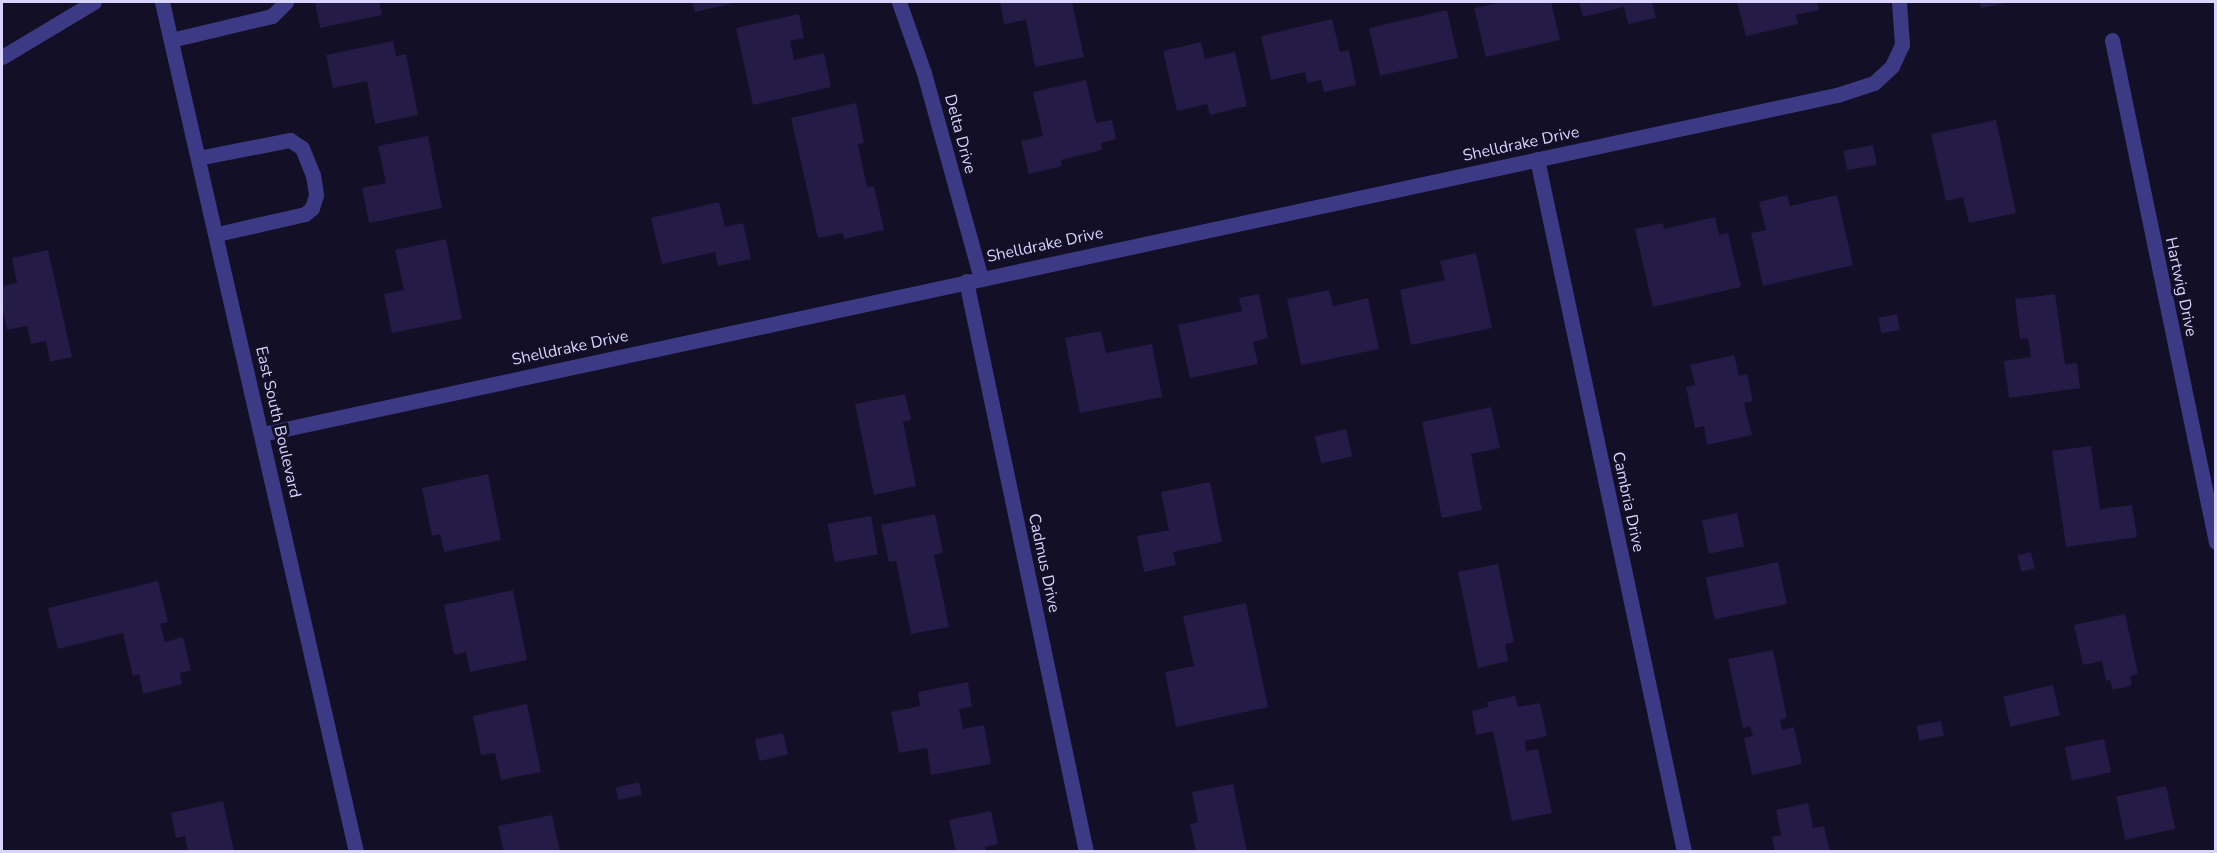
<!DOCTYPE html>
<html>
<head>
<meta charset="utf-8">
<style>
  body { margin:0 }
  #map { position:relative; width:2217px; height:853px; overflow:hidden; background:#130f26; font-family:"Nunito Sans",sans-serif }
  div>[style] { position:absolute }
  .building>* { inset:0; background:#241b47; transform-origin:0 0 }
  .service>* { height:15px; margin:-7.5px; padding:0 7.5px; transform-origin:7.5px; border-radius:7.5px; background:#3d3a85 }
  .minor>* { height:15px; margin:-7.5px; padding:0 7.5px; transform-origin:7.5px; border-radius:7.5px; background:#3d3a85 }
  .tertiary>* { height:15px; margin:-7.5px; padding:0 7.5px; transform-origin:7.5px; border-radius:7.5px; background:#3d3a85 }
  span { translate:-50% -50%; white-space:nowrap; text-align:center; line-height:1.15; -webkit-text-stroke:6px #130f26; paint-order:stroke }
  .street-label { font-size:16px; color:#d9d4ff }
  .frame { position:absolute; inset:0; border:3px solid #d9d4ff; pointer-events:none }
</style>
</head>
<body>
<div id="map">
  <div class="building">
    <div style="clip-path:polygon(315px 2px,379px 2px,382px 15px,320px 28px)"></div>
    <div style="clip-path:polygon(692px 2px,739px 2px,695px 12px)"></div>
    <div style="clip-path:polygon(1000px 2px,1072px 2px,1084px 57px,1035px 67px,1026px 20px,1004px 24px)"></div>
    <div style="clip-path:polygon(1502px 2px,1551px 2px,1560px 40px,1486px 57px,1474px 8px)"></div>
    <div style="clip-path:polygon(1579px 2px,1652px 2px,1656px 18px,1628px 24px,1624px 7px,1583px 17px)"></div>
    <div style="clip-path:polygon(1737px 2px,1817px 2px,1819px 10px,1796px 15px,1798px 24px,1746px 36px)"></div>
    <div style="clip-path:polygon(1980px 2px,2006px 2px,2006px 3px,1981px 8px)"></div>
    <div style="left:1447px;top:10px;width:49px;height:80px;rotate:77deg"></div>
    <div style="clip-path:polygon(799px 14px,804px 38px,790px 41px,794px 60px,824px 53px,831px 87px,753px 105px,736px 28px)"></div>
    <div style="clip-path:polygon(1332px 19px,1340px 52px,1349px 50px,1356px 85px,1324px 92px,1321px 80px,1307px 83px,1305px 72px,1271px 80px,1261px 36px)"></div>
    <div style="clip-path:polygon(393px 41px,396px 56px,406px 54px,418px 115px,375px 124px,367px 81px,333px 88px,326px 55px)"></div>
    <div style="clip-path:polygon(1201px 42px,1205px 59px,1235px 52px,1247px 106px,1210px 115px,1207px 104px,1177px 111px,1163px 51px)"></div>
    <div style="clip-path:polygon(1086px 80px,1096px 123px,1112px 120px,1116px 139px,1101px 143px,1102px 150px,1061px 160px,1062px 166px,1029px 174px,1021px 141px,1043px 136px,1033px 92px)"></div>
    <div style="clip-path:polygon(856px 103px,864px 143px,858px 144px,867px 187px,874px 186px,884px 230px,844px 239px,843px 233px,818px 238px,791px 118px)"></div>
    <div style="clip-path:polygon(1996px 120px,2016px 213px,1969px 223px,1963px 197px,1946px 201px,1931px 134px)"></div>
    <div style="clip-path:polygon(428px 136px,442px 208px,369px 223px,362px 188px,386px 183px,378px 146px)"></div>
    <div style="left:1873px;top:145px;width:20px;height:30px;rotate:79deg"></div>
    <div style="clip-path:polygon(1787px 195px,1790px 206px,1837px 195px,1853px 265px,1763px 286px,1751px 233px,1766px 230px,1759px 202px)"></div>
    <div style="clip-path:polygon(719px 202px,725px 227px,743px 223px,751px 259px,718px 266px,715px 252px,662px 264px,651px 218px)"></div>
    <div style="clip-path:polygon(1715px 217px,1719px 235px,1728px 233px,1741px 287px,1653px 307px,1635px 229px,1663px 223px,1664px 229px)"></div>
    <div style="clip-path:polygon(446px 239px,462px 319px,392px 333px,384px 294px,404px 290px,395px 250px)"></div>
    <div style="clip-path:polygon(48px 250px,72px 357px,50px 362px,46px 341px,31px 344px,27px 326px,7px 330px,2px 304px,2px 286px,17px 283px,12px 258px)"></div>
    <div style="clip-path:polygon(1476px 253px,1492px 328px,1411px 345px,1400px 290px,1445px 280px,1440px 261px)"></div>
    <div style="clip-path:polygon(1329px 290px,1333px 306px,1368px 298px,1379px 349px,1301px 365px,1287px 299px)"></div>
    <div style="clip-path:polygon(1259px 294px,1268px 338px,1253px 342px,1258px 364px,1190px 378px,1178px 325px,1242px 311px,1239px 298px)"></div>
    <div style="clip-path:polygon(2055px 294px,2065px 364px,2077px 363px,2080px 388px,2009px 398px,2004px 361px,2031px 357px,2028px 338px,2020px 339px,2015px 299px)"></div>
    <div style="left:1897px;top:314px;width:16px;height:19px;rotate:79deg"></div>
    <div style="clip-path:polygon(1101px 331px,1106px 353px,1152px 344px,1162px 397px,1080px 413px,1065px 338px)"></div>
    <div style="clip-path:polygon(1734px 355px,1739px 376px,1747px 374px,1753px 401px,1744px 403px,1752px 435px,1707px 445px,1704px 426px,1695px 428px,1686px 387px,1695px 385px,1690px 365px)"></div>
    <div style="clip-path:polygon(905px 394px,911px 420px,903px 422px,916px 486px,874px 495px,855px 404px)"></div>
    <div style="clip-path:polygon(1491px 407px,1500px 448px,1471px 454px,1482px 510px,1442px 518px,1422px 422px)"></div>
    <div style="left:1346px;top:429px;width:28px;height:32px;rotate:77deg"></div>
    <div style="clip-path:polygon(2091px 446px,2100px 509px,2132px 505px,2137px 537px,2066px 547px,2052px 451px)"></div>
    <div style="clip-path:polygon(488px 474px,501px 540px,444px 552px,440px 534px,432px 536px,422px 488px)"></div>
    <div style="clip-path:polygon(1210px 482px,1222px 542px,1173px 552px,1176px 565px,1144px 572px,1137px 536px,1169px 530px,1161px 492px)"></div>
    <div style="left:1737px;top:513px;width:34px;height:36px;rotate:78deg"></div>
    <div style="clip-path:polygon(935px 514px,943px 553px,934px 555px,949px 627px,911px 634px,896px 561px,889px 562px,881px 525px)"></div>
    <div style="left:871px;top:516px;width:39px;height:44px;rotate:80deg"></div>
    <div style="left:2031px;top:552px;width:17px;height:14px;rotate:77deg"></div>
    <div style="left:1778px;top:562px;width:43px;height:74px;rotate:78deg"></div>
    <div style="clip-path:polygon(1498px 564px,1514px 642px,1505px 644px,1508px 661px,1478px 668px,1458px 572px)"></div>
    <div style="clip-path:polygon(158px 581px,168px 622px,160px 624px,165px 642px,183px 637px,191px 670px,180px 673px,182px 684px,143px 694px,139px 674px,133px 676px,123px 633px,58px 649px,48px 608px)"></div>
    <div style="clip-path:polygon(513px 590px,527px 660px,470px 672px,466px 652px,454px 655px,444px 605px)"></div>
    <div style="clip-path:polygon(1246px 603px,1268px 707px,1176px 727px,1165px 672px,1194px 666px,1183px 616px)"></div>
    <div style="clip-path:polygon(2125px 614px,2138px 674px,2130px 676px,2132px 685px,2113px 690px,2110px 680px,2106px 681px,2102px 661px,2083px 665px,2074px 625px)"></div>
    <div style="clip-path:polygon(1773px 650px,1787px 718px,1780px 720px,1782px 730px,1794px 727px,1802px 764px,1752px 775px,1744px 738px,1753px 736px,1750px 726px,1743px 728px,1728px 659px)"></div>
    <div style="clip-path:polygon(968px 682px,972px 707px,959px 709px,963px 729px,984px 725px,991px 764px,931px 775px,927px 748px,899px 753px,891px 712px,920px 706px,918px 692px)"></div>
    <div style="left:2053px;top:685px;width:31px;height:51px;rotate:77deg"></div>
    <div style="clip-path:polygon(1515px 696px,1518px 707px,1540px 703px,1547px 736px,1525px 741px,1526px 751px,1538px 749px,1552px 813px,1512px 821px,1493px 731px,1476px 735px,1472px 711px,1488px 707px,1487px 702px)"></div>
    <div style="clip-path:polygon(527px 704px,541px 772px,501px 780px,495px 753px,481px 755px,473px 716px)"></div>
    <div style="left:1941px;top:721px;width:15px;height:25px;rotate:79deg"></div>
    <div style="left:783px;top:733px;width:22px;height:29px;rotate:77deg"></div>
    <div style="left:2104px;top:739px;width:34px;height:40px;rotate:78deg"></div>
    <div style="left:639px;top:782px;width:13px;height:24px;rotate:77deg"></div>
    <div style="clip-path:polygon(1233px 784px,1247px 852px,1196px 852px,1190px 824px,1198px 822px,1192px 792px)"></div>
    <div style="left:2166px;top:786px;width:44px;height:51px;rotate:78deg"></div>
    <div style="clip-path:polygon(223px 801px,234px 852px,188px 852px,185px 836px,176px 838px,171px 813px)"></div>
    <div style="clip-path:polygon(1808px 803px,1813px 828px,1824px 826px,1830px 852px,1775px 852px,1772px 837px,1781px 835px,1776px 810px)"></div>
    <div style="clip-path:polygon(991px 811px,998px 844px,985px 847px,986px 852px,956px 852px,949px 820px)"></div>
    <div style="clip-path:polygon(552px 815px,560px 852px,504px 852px,498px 826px)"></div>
  </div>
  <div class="service">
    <div style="left:171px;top:40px;width:104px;rotate:-13.4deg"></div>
    <div style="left:272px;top:16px;width:20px;rotate:-45deg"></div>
    <div style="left:198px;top:158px;width:94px;rotate:-11.1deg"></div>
    <div style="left:290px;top:140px;width:14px;rotate:34deg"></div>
    <div style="left:302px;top:148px;width:29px;rotate:68deg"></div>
    <div style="left:313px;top:175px;width:20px;rotate:81deg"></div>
    <div style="left:316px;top:195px;width:14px;rotate:107deg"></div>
    <div style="left:312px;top:208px;width:9px;rotate:139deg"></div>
    <div style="left:305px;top:214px;width:90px;rotate:167.2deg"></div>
  </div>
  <div class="minor">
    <div style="left:899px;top:2px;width:75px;rotate:70.6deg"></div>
    <div style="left:924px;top:73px;width:213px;rotate:74.5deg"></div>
    <div style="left:2112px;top:40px;width:513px;rotate:78.3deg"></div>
    <div style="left:2px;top:57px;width:107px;rotate:-30.9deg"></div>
    <div style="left:1537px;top:159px;width:708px;rotate:78.02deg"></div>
    <div style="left:966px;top:281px;width:583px;rotate:78.13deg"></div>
    <div style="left:262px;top:434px;width:1611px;rotate:-12.15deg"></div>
    <div style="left:1837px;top:95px;width:39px;rotate:-18deg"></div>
    <div style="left:1874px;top:83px;width:25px;rotate:-43deg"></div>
    <div style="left:1892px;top:66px;width:23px;rotate:-65deg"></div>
    <div style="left:1902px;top:45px;width:43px;rotate:-94deg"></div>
  </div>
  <div class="tertiary">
    <div style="left:162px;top:2px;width:872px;rotate:77.14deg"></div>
  </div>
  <div class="street-label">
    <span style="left:960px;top:134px;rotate:75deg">Delta Drive</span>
    <span style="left:1521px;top:144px;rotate:-12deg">Shelldrake Drive</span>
    <span style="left:1045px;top:245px;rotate:-12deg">Shelldrake Drive</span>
    <span style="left:2181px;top:287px;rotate:78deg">Hartwig Drive</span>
    <span style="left:570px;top:348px;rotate:-12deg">Shelldrake Drive</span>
    <span style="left:278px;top:422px;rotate:77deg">East South Boulevard</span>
    <span style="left:1628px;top:502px;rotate:78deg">Cambria Drive</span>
    <span style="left:1044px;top:563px;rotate:78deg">Cadmus Drive</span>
  </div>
  <div class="frame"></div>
</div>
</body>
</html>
